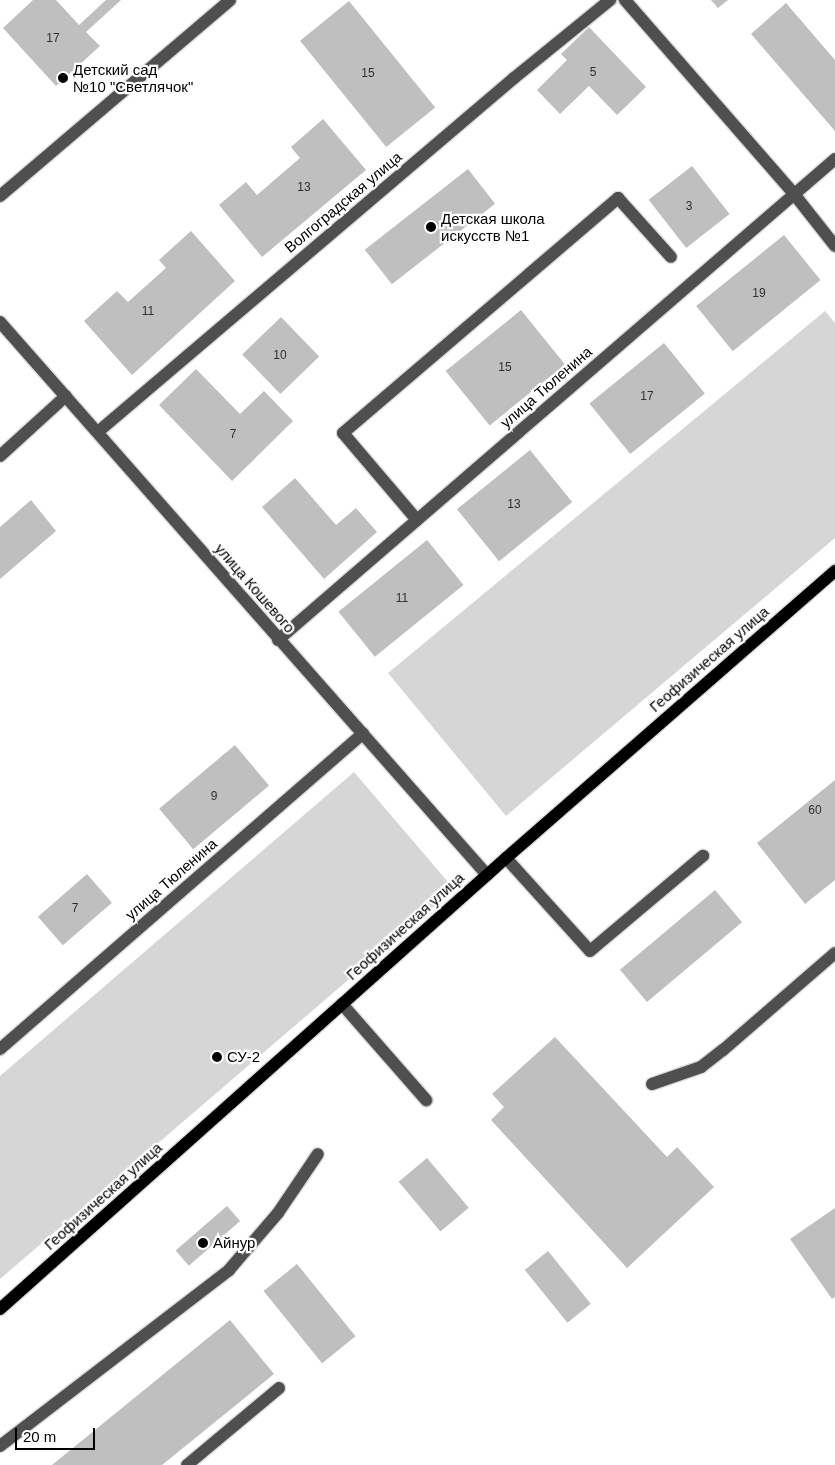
<!DOCTYPE html>
<html>
<head>
<meta charset="utf-8">
<style>
  body { margin:0 }
  #map { position:relative; width:835px; height:1465px; overflow:hidden; background:#fff; font-family:Arial,sans-serif }
  div>[style] { position:absolute }
  .green>* { inset:0; background:#d6d6d6 }
  .building>* { inset:0; background:#bfbfbf; transform-origin:0 0 }
  .roads { filter:drop-shadow(1px 0 #dbdbdb) drop-shadow(-1px 0 #dbdbdb) drop-shadow(0 1px #dbdbdb) drop-shadow(0 -1px #dbdbdb) }
  .minor>* { height:12px; margin:-6px; padding:0 6px; transform-origin:6px; border-radius:6px; background:#4f4f4f }
  .major>* { height:12px; margin:-6px; padding:0 6px; transform-origin:6px; border-radius:6px; background:#000 }
  .dots>* { width:14px; height:14px; translate:-50% -50%; box-sizing:border-box; border:2px solid #fff; border-radius:50% }
  span { translate:-50% -50%; white-space:nowrap; text-align:center; line-height:1.15; -webkit-text-stroke:4.5px #fff; paint-order:stroke }
  .number-label { font-size:12px; color:#303030 }
  .number-label span { -webkit-text-stroke-width:0 }
  .poi-label { font-size:15px; color:#000 }
  .left { translate:0 -50%; text-align:left }
  .street-label { font-size:15px; color:#000 }
  .scale { position:absolute; left:15px; top:1428px; width:80px; height:22px; box-sizing:border-box; border:2px solid #000; border-top:0; padding-left:6px; font-size:15px; line-height:18px; white-space:nowrap; color:#000; -webkit-text-stroke:4px #fff; paint-order:stroke }
</style>
</head>
<body>
<div id="map">
  <div class="green">
    <div style="clip-path:polygon(825px 311px,835px 323px,835px 538px,506px 816px,388px 673px)"></div>
    <div style="clip-path:polygon(354px 772px,454px 889px,0 1279px,0 1076px)"></div>
  </div>
  <div class="building">
    <div style="clip-path:polygon(33px 0,56px 0,79px 25px,106px 0,121px 0,86px 32px,100px 46px,56px 86px,3px 28px)"></div>
    <div style="clip-path:polygon(711px 0,728px 0,718px 8px)"></div>
    <div style="left:349px;top:1px;width:137px;height:63px;rotate:51deg"></div>
    <div style="clip-path:polygon(786px 3px,835px 60px,835px 131px,751px 34px)"></div>
    <div style="clip-path:polygon(589px 27px,646px 87px,617px 115px,589px 86px,560px 114px,537px 90px,567px 60px,561px 54px)"></div>
    <div style="clip-path:polygon(323px 119px,366px 170px,262px 257px,219px 205px,246px 182px,257px 195px,300px 158px,291px 147px)"></div>
    <div style="left:692px;top:166px;width:61px;height:55px;rotate:52deg"></div>
    <div style="left:468px;top:169px;width:44px;height:131px;rotate:52deg"></div>
    <div style="clip-path:polygon(191px 231px,235px 281px,132px 375px,84px 321px,117px 291px,128px 302px,166px 268px,159px 260px)"></div>
    <div style="left:784px;top:235px;width:58px;height:113px;rotate:51deg"></div>
    <div style="left:521px;top:310px;width:70px;height:97px;rotate:51deg"></div>
    <div style="left:281px;top:317px;width:55px;height:54px;rotate:46deg"></div>
    <div style="left:664px;top:343px;width:65px;height:96px;rotate:51deg"></div>
    <div style="clip-path:polygon(196px 369px,240px 414px,264px 391px,293px 421px,232px 481px,159px 405px)"></div>
    <div style="left:530px;top:450px;width:67px;height:94px;rotate:51deg"></div>
    <div style="clip-path:polygon(295px 478px,336px 525px,356px 508px,377px 532px,324px 579px,262px 507px)"></div>
    <div style="clip-path:polygon(31px 500px,56px 531px,0 579px,0 527px)"></div>
    <div style="left:427px;top:540px;width:58px;height:114px;rotate:51deg"></div>
    <div style="left:235px;top:745px;width:53px;height:99px;rotate:50deg"></div>
    <div style="clip-path:polygon(835px 780px,835px 880px,805px 904px,757px 843px)"></div>
    <div style="left:87px;top:874px;width:38px;height:65px;rotate:49deg"></div>
    <div style="left:715px;top:890px;width:42px;height:124px;rotate:50deg"></div>
    <div style="clip-path:polygon(555px 1037px,667px 1157px,677px 1147px,714px 1187px,627px 1268px,491px 1120px,504px 1107px,492px 1094px)"></div>
    <div style="left:427px;top:1158px;width:65px;height:37px;rotate:50deg"></div>
    <div style="left:227px;top:1206px;width:20px;height:68px;rotate:49deg"></div>
    <div style="clip-path:polygon(835px 1208px,835px 1297px,832px 1299px,790px 1239px)"></div>
    <div style="left:548px;top:1251px;width:68px;height:30px;rotate:51deg"></div>
    <div style="left:297px;top:1264px;width:93px;height:43px;rotate:51deg"></div>
    <div style="clip-path:polygon(230px 1320px,274px 1374px,162px 1465px,52px 1465px)"></div>
  </div>
  <div class="roads">
    <div class="minor">
      <div style="left:625px;top:0;width:257px;rotate:48.9deg"></div>
      <div style="left:794px;top:194px;width:66px;rotate:51.7deg"></div>
      <div style="left:0;top:196px;width:302px;rotate:-40.4deg"></div>
      <div style="left:0;top:322px;width:737px;rotate:48.63deg"></div>
      <div style="left:99px;top:431px;width:545px;rotate:-40.38deg"></div>
      <div style="left:514px;top:78px;width:124px;rotate:-39.1deg"></div>
      <div style="left:0;top:456px;width:89px;rotate:-42.3deg"></div>
      <div style="left:417px;top:520px;width:114px;rotate:-130.4deg"></div>
      <div style="left:343px;top:433px;width:362px;rotate:-40.5deg"></div>
      <div style="left:618px;top:198px;width:79px;rotate:48.1deg"></div>
      <div style="left:278px;top:640px;width:736px;rotate:-40.81deg"></div>
      <div style="left:506px;top:858px;width:125px;rotate:47.9deg"></div>
      <div style="left:590px;top:951px;width:148px;rotate:-40.1deg"></div>
      <div style="left:342px;top:1004px;width:128px;rotate:48.8deg"></div>
      <div style="left:0;top:1049px;width:481px;rotate:-41deg"></div>
      <div style="left:652px;top:1084px;width:52px;rotate:-19.1deg"></div>
      <div style="left:701px;top:1067px;width:28px;rotate:-38deg"></div>
      <div style="left:723px;top:1050px;width:148px;rotate:-40.9deg"></div>
      <div style="left:0;top:1446px;width:289px;rotate:-37.5deg"></div>
      <div style="left:229px;top:1270px;width:75px;rotate:-49.3deg"></div>
      <div style="left:278px;top:1213px;width:71px;rotate:-55.9deg"></div>
      <div style="left:187px;top:1465px;width:120px;rotate:-39.9deg"></div>
    </div>
    <div class="major">
      <div style="left:0;top:1309px;width:678px;rotate:-41.71deg"></div>
      <div style="left:506px;top:858px;width:437px;rotate:-41.1deg"></div>
    </div>
  </div>
  <div class="dots">
    <div style="left:63px;top:78px;background:#000"></div>
    <div style="left:431px;top:227px;background:#000"></div>
    <div style="left:217px;top:1057px;background:#000"></div>
    <div style="left:203px;top:1243px;background:#000"></div>
  </div>
  <div class="number-label">
    <span style="left:53px;top:39px">17</span>
    <span style="left:593px;top:73px">5</span>
    <span style="left:368px;top:74px">15</span>
    <span style="left:304px;top:188px">13</span>
    <span style="left:689px;top:207px">3</span>
    <span style="left:759px;top:294px">19</span>
    <span style="left:148px;top:312px">11</span>
    <span style="left:280px;top:356px">10</span>
    <span style="left:505px;top:368px">15</span>
    <span style="left:647px;top:397px">17</span>
    <span style="left:233px;top:435px">7</span>
    <span style="left:514px;top:505px">13</span>
    <span style="left:402px;top:599px">11</span>
    <span style="left:214px;top:797px">9</span>
    <span style="left:815px;top:811px">60</span>
    <span style="left:75px;top:909px">7</span>
  </div>
  <div class="poi-label">
    <span class="left" style="left:73px;top:78px">Детский сад<br>№10 "Светлячок"</span>
    <span class="left" style="left:441px;top:227px">Детская школа<br>искусств №1</span>
    <span class="left" style="left:227px;top:1057px">СУ-2</span>
    <span class="left" style="left:213px;top:1243px">Айнур</span>
  </div>
  <div class="street-label">
    <span style="left:343px;top:202px;rotate:-40deg">Волгоградская улица</span>
    <span style="left:546px;top:387px;rotate:-41deg">улица Тюленина</span>
    <span style="left:255px;top:588px;rotate:49deg">улица Кошевого</span>
    <span style="left:709px;top:659px;rotate:-41deg">Геофизическая улица</span>
    <span style="left:171px;top:879px;rotate:-41deg">улица Тюленина</span>
    <span style="left:405px;top:926px;rotate:-42deg">Геофизическая улица</span>
    <span style="left:103px;top:1196px;rotate:-42deg">Геофизическая улица</span>
  </div>
  <div class="scale">20 m</div>
</div>
</body>
</html>
